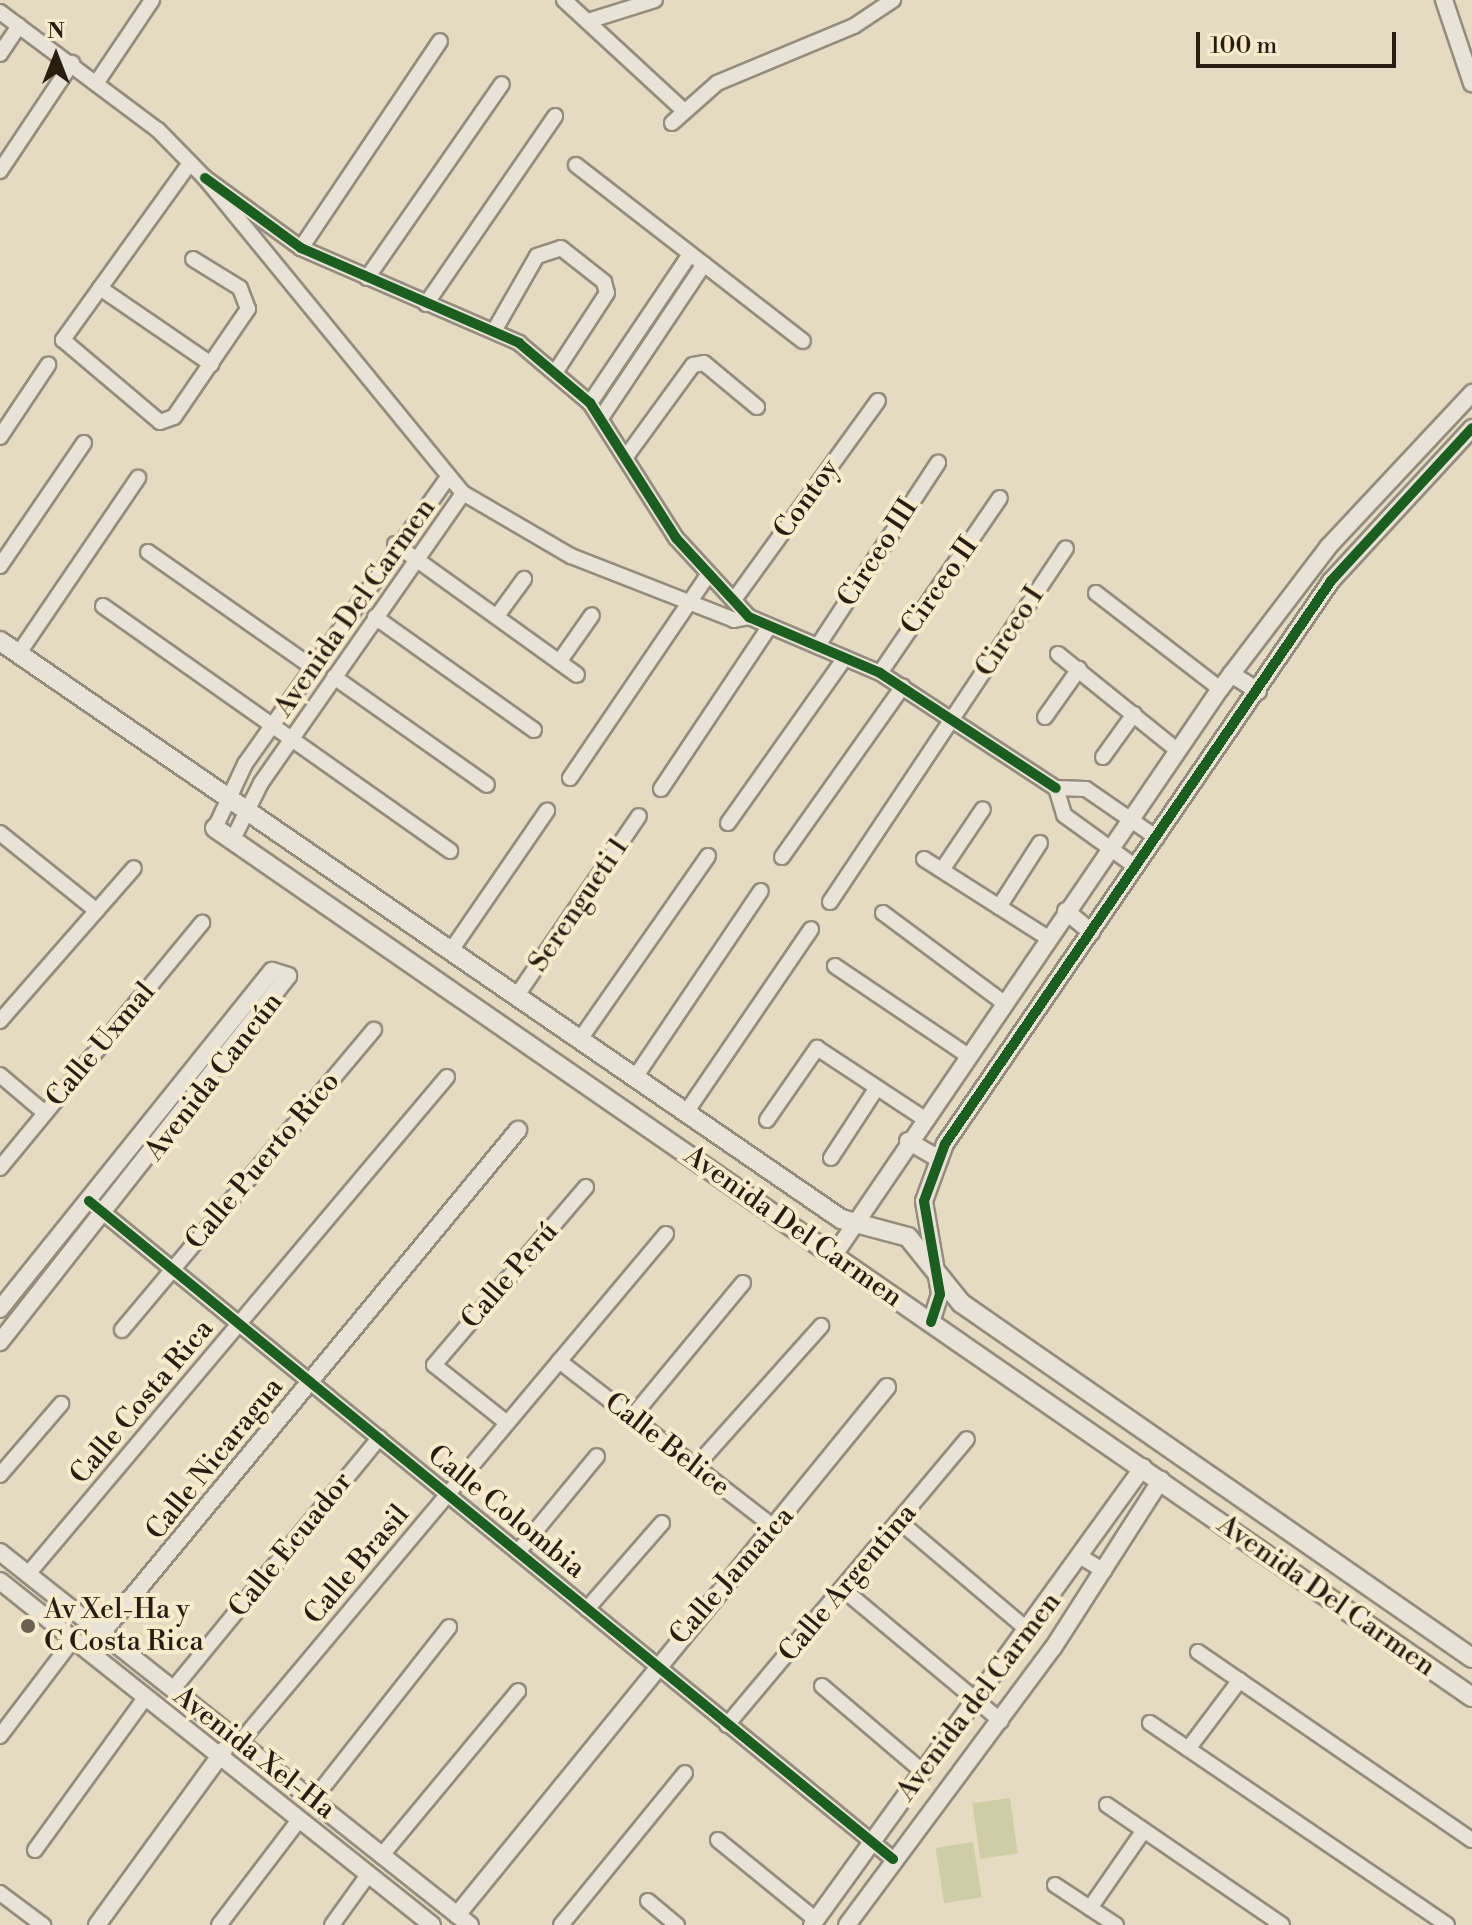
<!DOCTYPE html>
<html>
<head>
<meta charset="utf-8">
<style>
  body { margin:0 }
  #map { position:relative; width:1472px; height:1925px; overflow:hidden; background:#e5dac2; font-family:"Libre Bodoni",serif }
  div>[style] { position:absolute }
  .green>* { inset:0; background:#cecda5; transform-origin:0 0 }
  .roads { filter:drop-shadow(2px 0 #948c7d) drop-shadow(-2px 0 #948c7d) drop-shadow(0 2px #948c7d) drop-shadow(0 -2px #948c7d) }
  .minor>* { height:14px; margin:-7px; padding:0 7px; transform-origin:7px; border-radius:7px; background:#e9e3d7 }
  .tertiary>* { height:16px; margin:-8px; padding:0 8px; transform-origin:8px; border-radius:8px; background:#e9e3d7 }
  .secondary>* { height:18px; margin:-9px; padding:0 9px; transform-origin:9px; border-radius:9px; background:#e9e3d7 }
  .cycleway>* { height:10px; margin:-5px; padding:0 5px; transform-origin:5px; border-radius:5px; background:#1b5e20 }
  .dots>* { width:22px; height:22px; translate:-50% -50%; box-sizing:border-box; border:4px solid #f7ebce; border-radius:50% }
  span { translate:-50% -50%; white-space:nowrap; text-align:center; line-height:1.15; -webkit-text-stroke:8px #f7ebce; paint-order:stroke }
  .street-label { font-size:28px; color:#291d12 }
  .poi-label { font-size:28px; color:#291d12 }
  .left { translate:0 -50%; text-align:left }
  .north { position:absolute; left:16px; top:16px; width:80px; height:80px; -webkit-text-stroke:6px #f7ebce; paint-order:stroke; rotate:0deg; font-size:22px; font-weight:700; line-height:32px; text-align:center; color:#291d12 }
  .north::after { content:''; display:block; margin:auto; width:28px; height:36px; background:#291d12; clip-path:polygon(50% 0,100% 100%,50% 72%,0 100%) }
  .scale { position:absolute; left:1196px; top:32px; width:200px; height:36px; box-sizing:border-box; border:4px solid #291d12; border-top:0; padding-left:10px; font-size:24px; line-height:28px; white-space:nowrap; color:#291d12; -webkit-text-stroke:6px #f7ebce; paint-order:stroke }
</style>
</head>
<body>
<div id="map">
  <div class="green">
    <div style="left:1010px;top:1798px;width:56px;height:38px;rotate:82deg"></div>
    <div style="left:973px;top:1842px;width:56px;height:38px;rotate:81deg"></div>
  </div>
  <div class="roads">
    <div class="minor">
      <div style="left:564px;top:0;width:159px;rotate:42.7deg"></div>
      <div style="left:0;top:12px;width:197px;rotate:36.8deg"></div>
      <div style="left:158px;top:130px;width:67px;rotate:45.6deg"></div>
      <div style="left:205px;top:178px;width:407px;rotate:50.7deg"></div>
      <div style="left:463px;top:493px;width:125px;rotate:30.3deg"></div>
      <div style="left:571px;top:556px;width:175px;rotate:21.4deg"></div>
      <div style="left:734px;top:620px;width:15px;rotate:-11deg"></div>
      <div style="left:588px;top:21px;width:70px;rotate:-17.4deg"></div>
      <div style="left:0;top:54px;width:34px;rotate:-56deg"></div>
      <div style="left:97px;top:82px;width:99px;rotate:-56.1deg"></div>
      <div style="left:672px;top:123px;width:60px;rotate:-41.6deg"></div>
      <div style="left:717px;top:83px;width:148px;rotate:-22.6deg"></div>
      <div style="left:854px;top:26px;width:47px;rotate:-33.7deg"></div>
      <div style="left:190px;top:163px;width:218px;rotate:125.7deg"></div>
      <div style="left:63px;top:340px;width:127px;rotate:40.2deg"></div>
      <div style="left:160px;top:422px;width:15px;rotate:-20deg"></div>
      <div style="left:174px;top:417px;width:131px;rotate:-55.6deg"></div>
      <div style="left:248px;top:309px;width:22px;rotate:-111deg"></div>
      <div style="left:240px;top:288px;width:55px;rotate:-148.3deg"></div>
      <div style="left:576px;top:165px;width:287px;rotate:37.8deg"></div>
      <div style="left:0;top:171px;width:130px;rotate:-56.3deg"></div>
      <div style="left:205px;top:178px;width:119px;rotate:36.1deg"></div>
      <div style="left:301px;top:248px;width:238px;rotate:23.5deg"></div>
      <div style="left:519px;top:343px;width:93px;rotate:40.2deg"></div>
      <div style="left:590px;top:403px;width:160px;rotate:57.5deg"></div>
      <div style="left:676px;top:538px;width:108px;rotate:47.3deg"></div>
      <div style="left:749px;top:617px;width:142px;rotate:23.1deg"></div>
      <div style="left:880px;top:673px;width:210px;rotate:33.2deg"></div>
      <div style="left:301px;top:248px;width:249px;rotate:-56.1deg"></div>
      <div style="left:367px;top:278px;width:236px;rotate:-55.2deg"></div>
      <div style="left:100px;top:288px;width:135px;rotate:34.4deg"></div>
      <div style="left:426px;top:304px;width:228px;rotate:-55.5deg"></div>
      <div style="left:494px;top:331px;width:86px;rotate:-60.2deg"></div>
      <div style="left:537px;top:256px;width:25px;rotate:-18deg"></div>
      <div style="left:561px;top:248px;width:55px;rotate:38.3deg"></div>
      <div style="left:604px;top:282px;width:11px;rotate:75deg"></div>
      <div style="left:607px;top:293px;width:93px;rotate:123.2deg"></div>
      <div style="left:590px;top:403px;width:179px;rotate:-56.1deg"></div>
      <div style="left:601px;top:418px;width:185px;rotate:-56.2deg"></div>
      <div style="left:0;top:437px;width:87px;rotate:-56.3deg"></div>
      <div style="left:628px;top:454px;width:110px;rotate:-53.9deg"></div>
      <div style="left:693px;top:365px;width:11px;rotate:-10deg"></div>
      <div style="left:704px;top:363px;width:69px;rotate:39.7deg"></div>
      <div style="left:395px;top:544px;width:224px;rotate:35.7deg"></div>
      <div style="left:148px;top:552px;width:199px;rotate:35deg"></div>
      <div style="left:0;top:566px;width:149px;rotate:-55.7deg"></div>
      <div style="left:1096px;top:593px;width:157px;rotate:37.7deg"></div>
      <div style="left:736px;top:597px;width:242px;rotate:-54.1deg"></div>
      <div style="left:103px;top:606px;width:425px;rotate:35.2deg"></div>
      <div style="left:497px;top:616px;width:46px;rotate:-53.9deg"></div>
      <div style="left:375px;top:617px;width:195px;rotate:35.4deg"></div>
      <div style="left:819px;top:644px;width:217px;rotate:-56.7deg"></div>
      <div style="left:19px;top:653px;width:212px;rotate:-55.8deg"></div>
      <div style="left:1058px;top:654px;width:153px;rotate:38.9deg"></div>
      <div style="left:559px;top:662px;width:57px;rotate:-54.9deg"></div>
      <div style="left:880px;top:673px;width:212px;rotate:-55.6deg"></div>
      <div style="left:334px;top:677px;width:187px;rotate:35.2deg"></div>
      <div style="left:1045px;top:717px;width:59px;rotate:-54.7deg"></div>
      <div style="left:1103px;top:757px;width:53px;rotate:-54.2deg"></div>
      <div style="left:570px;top:778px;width:245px;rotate:-55.8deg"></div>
      <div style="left:1056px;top:788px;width:28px;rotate:73deg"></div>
      <div style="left:1064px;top:815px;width:89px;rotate:35.8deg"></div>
      <div style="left:1056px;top:788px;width:30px;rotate:2deg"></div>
      <div style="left:1086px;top:789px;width:86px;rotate:34.6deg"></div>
      <div style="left:661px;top:789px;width:195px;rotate:-56.3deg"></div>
      <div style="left:728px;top:823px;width:202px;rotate:-54.7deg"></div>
      <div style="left:215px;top:828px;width:71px;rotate:-64.9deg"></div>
      <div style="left:245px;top:764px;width:349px;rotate:-54.7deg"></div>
      <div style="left:0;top:833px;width:124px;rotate:38.8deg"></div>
      <div style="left:233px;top:839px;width:63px;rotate:-63.4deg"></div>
      <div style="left:261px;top:783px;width:353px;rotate:-55.1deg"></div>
      <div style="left:782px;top:857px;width:209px;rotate:-54.7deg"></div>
      <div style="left:924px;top:859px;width:147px;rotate:32.5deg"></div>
      <div style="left:942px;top:870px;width:73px;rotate:-56.1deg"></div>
      <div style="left:830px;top:902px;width:425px;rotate:-56.3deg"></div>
      <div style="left:999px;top:907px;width:76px;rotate:-57.4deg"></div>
      <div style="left:883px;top:913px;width:149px;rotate:36.6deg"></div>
      <div style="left:452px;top:949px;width:168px;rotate:-55.5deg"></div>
      <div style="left:835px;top:966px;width:159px;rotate:34deg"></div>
      <div style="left:518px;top:994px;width:215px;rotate:-55.8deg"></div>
      <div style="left:0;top:1021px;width:203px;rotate:-48.8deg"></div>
      <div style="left:581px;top:1038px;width:222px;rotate:-55.1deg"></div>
      <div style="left:0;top:1075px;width:59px;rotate:40.2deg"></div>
      <div style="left:636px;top:1076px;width:223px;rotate:-56deg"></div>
      <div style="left:687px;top:1111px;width:220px;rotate:-55.7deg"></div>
      <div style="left:767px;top:1120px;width:88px;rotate:-55.2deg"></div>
      <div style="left:817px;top:1048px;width:127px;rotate:33.4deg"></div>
      <div style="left:831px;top:1158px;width:82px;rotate:-56.9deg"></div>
      <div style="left:0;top:1168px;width:318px;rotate:-50.5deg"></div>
      <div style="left:89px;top:1201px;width:1039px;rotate:39.3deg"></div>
      <div style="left:122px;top:1330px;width:392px;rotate:-50deg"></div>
      <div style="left:559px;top:1361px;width:273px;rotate:37.7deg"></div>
      <div style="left:632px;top:1417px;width:174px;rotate:-50.4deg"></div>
      <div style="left:507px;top:1423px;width:93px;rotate:-141.5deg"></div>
      <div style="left:434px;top:1365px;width:234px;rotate:-49.5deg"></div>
      <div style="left:696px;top:1466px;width:188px;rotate:-48.2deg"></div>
      <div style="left:0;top:1475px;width:94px;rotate:-49.3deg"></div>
      <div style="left:900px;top:1522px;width:170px;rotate:40.2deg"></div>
      <div style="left:518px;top:1552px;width:124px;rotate:-50.5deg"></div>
      <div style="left:1081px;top:1557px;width:27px;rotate:31deg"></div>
      <div style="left:28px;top:1574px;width:650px;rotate:-49.87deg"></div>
      <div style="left:845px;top:1591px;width:203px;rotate:39.8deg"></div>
      <div style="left:587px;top:1609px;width:114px;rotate:-48.9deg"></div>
      <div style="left:1198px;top:1652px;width:332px;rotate:34.5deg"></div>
      <div style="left:822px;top:1686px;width:133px;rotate:40.4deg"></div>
      <div style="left:173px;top:1689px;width:325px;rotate:-50.6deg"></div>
      <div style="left:1150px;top:1723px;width:359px;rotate:34.2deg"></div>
      <div style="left:727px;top:1725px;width:373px;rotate:-50deg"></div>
      <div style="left:0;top:1736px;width:121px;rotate:-52.8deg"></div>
      <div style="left:240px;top:1742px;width:663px;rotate:-50.02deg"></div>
      <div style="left:1188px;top:1749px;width:86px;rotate:-53deg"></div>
      <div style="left:313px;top:1800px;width:220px;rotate:-51.8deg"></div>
      <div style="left:1107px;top:1805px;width:212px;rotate:34.4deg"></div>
      <div style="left:718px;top:1840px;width:127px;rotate:39.2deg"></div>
      <div style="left:35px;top:1850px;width:188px;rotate:-54.1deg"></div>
      <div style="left:382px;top:1855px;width:213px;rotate:-50.3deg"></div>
      <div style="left:1055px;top:1885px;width:73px;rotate:33.3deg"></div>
      <div style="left:0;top:1893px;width:54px;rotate:36.7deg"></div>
      <div style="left:648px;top:1901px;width:38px;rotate:40deg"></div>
      <div style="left:1090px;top:1908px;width:91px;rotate:-55.3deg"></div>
      <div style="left:219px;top:1925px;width:132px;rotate:-52.7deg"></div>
      <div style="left:332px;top:1925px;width:62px;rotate:-54.2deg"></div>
      <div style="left:561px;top:1925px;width:196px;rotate:-50.8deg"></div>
    </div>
    <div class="tertiary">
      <div style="left:1444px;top:0;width:88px;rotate:71.4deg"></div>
      <div style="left:1231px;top:674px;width:32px;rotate:32deg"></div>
      <div style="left:1066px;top:911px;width:33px;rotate:40deg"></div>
      <div style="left:908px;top:1141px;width:34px;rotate:30deg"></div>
      <div style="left:834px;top:1255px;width:685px;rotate:-55.71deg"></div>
      <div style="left:1220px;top:689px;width:178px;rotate:-52.7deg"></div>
      <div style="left:1328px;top:547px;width:211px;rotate:-46.9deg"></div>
      <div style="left:0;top:1309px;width:434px;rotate:-51.2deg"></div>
      <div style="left:272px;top:971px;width:17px;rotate:17deg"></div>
      <div style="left:288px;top:976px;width:466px;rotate:128.2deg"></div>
      <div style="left:931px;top:1322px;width:29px;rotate:-72deg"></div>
      <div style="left:940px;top:1294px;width:94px;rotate:-99.8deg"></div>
      <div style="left:924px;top:1201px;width:61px;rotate:-69.8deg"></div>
      <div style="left:945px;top:1144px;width:683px;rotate:-55.56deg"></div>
      <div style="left:1331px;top:581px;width:208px;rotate:-47.3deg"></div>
      <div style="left:0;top:1552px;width:600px;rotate:38.44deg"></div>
      <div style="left:0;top:1581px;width:552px;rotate:38.53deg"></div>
      <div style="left:102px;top:1633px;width:653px;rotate:-50.41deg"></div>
      <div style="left:457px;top:1915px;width:681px;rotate:-50.84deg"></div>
      <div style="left:97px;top:1925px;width:216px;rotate:-54deg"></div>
      <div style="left:812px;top:1925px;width:565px;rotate:-54.14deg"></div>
      <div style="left:847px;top:1925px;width:345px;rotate:-53.4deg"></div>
      <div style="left:1053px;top:1648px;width:200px;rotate:-57.3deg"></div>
    </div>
    <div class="secondary">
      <div style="left:0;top:641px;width:1020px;rotate:34.5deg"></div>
      <div style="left:841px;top:1219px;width:69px;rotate:15deg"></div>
      <div style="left:908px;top:1237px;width:85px;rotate:51.2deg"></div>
      <div style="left:961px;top:1303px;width:622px;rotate:34.79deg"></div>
      <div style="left:215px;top:828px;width:1528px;rotate:34.66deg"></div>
    </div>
  </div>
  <div class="cycleway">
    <div style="left:205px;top:178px;width:119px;rotate:36.1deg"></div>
    <div style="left:301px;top:248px;width:238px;rotate:23.5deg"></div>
    <div style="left:519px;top:343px;width:93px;rotate:40.2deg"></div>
    <div style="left:590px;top:403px;width:160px;rotate:57.5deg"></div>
    <div style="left:676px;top:538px;width:108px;rotate:47.3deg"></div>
    <div style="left:749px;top:617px;width:142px;rotate:23.1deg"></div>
    <div style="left:880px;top:673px;width:210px;rotate:33.2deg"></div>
    <div style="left:89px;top:1201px;width:1039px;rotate:39.3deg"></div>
    <div style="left:931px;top:1322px;width:29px;rotate:-72deg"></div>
    <div style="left:940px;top:1294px;width:94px;rotate:-99.8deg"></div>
    <div style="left:924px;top:1201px;width:61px;rotate:-69.8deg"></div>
    <div style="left:945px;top:1144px;width:683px;rotate:-55.56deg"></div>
    <div style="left:1331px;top:581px;width:208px;rotate:-47.3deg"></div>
  </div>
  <div class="dots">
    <div style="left:28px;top:1626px;background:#6b5f50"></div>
  </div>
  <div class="street-label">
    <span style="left:807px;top:499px;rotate:-54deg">Contoy</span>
    <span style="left:878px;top:553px;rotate:-57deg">Circeo III</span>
    <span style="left:940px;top:586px;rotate:-55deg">Circeo II</span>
    <span style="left:355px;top:608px;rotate:-55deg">Avenida Del Carmen</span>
    <span style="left:1010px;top:632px;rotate:-57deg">Circeo I</span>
    <span style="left:579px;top:905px;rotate:-56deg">Serengueti 1</span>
    <span style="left:101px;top:1045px;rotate:-50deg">Calle Uxmal</span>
    <span style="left:214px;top:1077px;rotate:-52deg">Avenida Cancún</span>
    <span style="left:263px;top:1161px;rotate:-50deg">Calle Puerto Rico</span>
    <span style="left:793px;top:1227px;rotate:35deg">Avenida Del Carmen</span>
    <span style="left:510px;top:1276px;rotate:-49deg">Calle Perú</span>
    <span style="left:142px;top:1402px;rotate:-50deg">Calle Costa Rica</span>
    <span style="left:667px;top:1445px;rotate:38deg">Calle Belice</span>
    <span style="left:215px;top:1459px;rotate:-51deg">Calle Nicaragua</span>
    <span style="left:506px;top:1512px;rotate:39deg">Calle Colombia</span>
    <span style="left:291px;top:1545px;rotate:-51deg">Calle Ecuador</span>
    <span style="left:357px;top:1565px;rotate:-50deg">Calle Brasil</span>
    <span style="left:732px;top:1576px;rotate:-49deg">Calle Jamaica</span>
    <span style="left:848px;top:1583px;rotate:-50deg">Calle Argentina</span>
    <span style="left:1326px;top:1596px;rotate:35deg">Avenida Del Carmen</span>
    <span style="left:979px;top:1697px;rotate:-53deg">Avenida del Carmen</span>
    <span style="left:254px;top:1753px;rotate:38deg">Avenida Xel-Ha</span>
  </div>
  <div class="poi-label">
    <span class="left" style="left:44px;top:1626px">Av Xel-Ha y<br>C Costa Rica</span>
  </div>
  <div class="north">N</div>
  <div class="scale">100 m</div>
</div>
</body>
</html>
